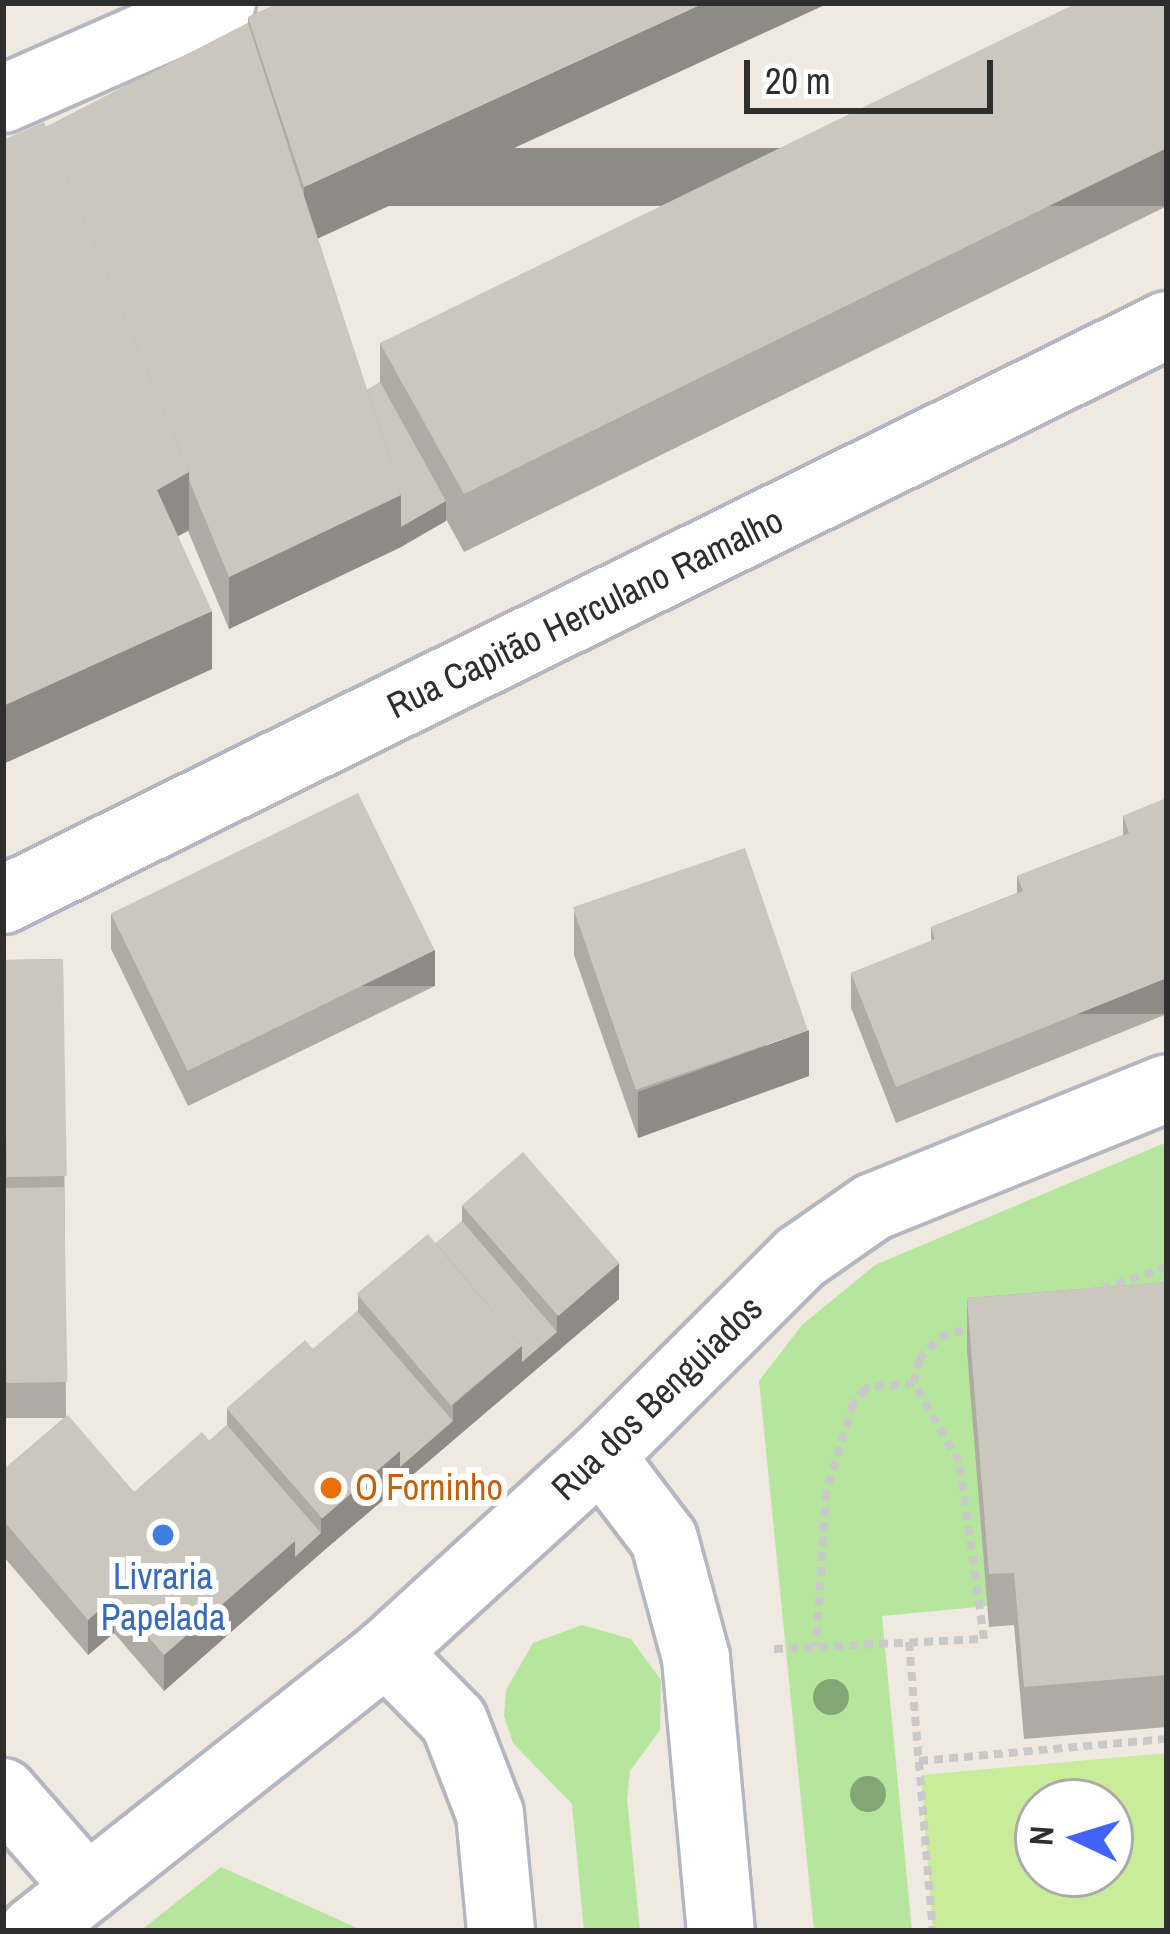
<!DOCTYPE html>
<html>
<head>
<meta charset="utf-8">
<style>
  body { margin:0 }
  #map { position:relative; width:1170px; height:1934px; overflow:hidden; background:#efe9e1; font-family:"Archivo Narrow",sans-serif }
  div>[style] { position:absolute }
  .green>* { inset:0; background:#b6e59e }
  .pitch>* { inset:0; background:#c9ec9a }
  .path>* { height:8px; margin-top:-4px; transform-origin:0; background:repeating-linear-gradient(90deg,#c9c9c9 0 9px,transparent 0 15px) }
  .roads { filter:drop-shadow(3px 0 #b4b7c1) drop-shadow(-3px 0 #b4b7c1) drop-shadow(0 3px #b4b7c1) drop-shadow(0 -3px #b4b7c1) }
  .street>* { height:66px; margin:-33px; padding:0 33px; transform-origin:33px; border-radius:33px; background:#fff }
  .trees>* { width:36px; height:36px; margin:-18px; border-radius:50%; background:#84a574 }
  .wall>* { inset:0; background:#afaba4 }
  .shaded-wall>* { inset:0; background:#8e8b86; transform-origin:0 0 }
  .building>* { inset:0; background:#cbc7bf; transform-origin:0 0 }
  .dots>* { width:33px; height:33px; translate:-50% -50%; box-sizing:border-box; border:6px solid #fff; border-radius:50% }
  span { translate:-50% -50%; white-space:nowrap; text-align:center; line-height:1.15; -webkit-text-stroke:12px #fff; paint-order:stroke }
  .street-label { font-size:36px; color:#2e2e2e }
  .food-label { font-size:36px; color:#c56008 }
  .left { translate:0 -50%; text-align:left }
  .shop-label { font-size:36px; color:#366cbe }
  .frame { position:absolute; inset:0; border:6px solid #2e2e2e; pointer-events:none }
  .north { position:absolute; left:1014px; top:1778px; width:120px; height:120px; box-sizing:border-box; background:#fff; border:3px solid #ababab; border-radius:50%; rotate:274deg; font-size:33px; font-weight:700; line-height:48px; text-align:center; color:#2e2e2e }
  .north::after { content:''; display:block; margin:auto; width:42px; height:54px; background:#4264fb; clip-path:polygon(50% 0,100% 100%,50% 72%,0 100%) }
  .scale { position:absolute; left:744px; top:60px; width:249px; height:54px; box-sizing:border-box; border:6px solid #2e2e2e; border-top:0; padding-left:15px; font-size:36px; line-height:42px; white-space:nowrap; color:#2e2e2e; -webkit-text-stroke:9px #fff; paint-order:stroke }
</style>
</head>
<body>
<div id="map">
  <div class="green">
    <div style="clip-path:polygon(1167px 1142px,1167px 1334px,988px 1606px,882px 1616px,912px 1931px,814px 1931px,759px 1381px,802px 1325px,875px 1265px)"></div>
    <div style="clip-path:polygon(582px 1625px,631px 1639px,661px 1680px,660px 1730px,630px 1771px,627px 1798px,640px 1931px,584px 1931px,572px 1804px,513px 1743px,504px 1716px,506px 1690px,533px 1643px)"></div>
    <div style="clip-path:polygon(221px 1867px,364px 1931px,140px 1931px)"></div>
  </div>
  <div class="pitch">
    <div style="clip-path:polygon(evenodd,1167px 1753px,1167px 1931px,933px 1931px,921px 1775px,1167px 1753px,1038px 1802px,1110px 1802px,1110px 1874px,1038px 1874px,1038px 1802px)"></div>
  </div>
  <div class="path">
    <div style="left:1102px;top:1289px;width:69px;rotate:-18.7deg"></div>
    <div style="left:914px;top:1383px;width:24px;rotate:-78deg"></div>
    <div style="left:919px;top:1360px;width:31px;rotate:-48deg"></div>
    <div style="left:940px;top:1337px;width:34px;rotate:-17deg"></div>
    <div style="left:909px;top:1642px;width:290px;rotate:85.3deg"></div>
    <div style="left:774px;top:1649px;width:210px;rotate:-2.7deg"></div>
    <div style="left:984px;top:1639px;width:179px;rotate:-98deg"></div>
    <div style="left:959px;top:1462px;width:91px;rotate:-119.7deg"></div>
    <div style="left:914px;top:1383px;width:49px;rotate:174.2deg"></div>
    <div style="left:865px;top:1388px;width:20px;rotate:127deg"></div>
    <div style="left:853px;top:1404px;width:92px;rotate:107.1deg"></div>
    <div style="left:826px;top:1492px;width:155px;rotate:93.7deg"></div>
    <div style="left:919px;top:1761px;width:249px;rotate:-5.1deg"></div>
  </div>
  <div class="roads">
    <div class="street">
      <div style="left:3px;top:99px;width:239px;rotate:-23.7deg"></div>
      <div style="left:3px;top:900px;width:1298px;rotate:-26.29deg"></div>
      <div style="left:601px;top:1456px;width:104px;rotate:52.8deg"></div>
      <div style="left:664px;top:1539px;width:123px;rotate:74.9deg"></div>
      <div style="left:696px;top:1658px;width:274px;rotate:84.8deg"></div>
      <div style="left:386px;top:1652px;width:97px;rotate:45.4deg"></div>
      <div style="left:454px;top:1721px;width:100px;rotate:68.8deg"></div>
      <div style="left:490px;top:1814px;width:118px;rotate:84.6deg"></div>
      <div style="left:3px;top:1792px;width:128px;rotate:48.8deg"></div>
      <div style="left:33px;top:1931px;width:450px;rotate:-38.3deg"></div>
      <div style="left:386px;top:1652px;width:291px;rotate:-42.4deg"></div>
      <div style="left:601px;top:1456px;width:282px;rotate:-44.9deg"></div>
      <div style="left:801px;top:1257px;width:88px;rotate:-34.8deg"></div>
      <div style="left:873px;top:1207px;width:317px;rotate:-22deg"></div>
    </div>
  </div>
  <div class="trees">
    <div style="left:831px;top:1697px"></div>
    <div style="left:868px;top:1794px"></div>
  </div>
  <div class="wall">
    <div style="clip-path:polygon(279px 3px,318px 239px,367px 390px,380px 382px,380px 343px,1167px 3px,1167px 206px,464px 552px,446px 519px,401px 547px,229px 629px,188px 531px,178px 536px,212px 669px,3px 764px,3px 140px,46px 127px,248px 23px,248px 17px)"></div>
    <div style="clip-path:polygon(1167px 798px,1167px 1014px,896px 1123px,851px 1008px,851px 973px,931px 941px,931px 927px,1017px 893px,1017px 876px,1123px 835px,1123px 816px)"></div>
    <div style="clip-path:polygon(574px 909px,809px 1076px,638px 1138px,574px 955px)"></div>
    <div style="clip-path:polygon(111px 914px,435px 986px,188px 1106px,111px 949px)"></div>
    <div style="clip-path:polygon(63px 959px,66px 1416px,134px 1492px,209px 1441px,227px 1425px,227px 1409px,313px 1349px,358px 1311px,358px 1295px,436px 1243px,462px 1221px,462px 1205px,619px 1299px,321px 1553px,164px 1691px,114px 1633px,88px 1655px,3px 1556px,3px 1470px,64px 1418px,3px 1418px,3px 960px)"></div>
    <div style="clip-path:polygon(1167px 1282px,1167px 1727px,1024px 1739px,1014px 1625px,989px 1627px,967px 1351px,967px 1298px)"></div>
  </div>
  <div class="shaded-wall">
    <div style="clip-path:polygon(704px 3px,829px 3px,304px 245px,304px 187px)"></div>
    <div style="left:1167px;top:148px;width:58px;height:784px;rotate:90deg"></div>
    <div style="clip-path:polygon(189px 472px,189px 530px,157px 548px,157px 490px)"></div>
    <div style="clip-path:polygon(401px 495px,446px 501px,446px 521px,401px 547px,229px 629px,229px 577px)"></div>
    <div style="clip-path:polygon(212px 611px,212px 669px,3px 764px,3px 706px)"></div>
    <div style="left:435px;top:950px;width:36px;height:275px;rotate:90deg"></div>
    <div style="left:1167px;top:978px;width:36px;height:292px;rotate:90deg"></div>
    <div style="clip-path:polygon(809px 1030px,809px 1076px,638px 1138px,638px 1092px)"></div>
    <div style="clip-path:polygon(619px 1263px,619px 1299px,321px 1553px,164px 1691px,164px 1655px,295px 1541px,321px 1533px,321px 1518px,400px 1451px,453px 1421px,453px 1405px,522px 1346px,557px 1332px,557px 1316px)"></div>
    <div style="clip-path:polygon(114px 1597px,114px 1633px,88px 1655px,88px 1620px)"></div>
  </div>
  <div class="building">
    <div style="clip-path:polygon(279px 3px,704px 3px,304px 187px,248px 17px)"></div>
    <div style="clip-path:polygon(1077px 3px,1167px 3px,1167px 148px,464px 494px,380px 343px)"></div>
    <div style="clip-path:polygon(248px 23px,401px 495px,229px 577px,189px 480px,189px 472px,46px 127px)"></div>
    <div style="clip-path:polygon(44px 122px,189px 472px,157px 490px,212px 611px,3px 706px,3px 140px)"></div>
    <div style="clip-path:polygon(380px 382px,446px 501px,401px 527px,401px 495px,367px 390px)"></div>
    <div style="left:358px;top:793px;width:175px;height:275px;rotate:64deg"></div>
    <div style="clip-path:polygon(1167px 798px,1167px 978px,896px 1087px,851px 973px,935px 939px,931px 927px,1023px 891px,1017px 876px,1129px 833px,1123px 816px)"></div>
    <div style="left:745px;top:848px;width:193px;height:182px;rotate:71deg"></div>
    <div style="left:63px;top:959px;width:217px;height:60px;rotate:89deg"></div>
    <div style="left:523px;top:1152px;width:147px;height:81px;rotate:49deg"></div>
    <div style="left:64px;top:1187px;width:195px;height:61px;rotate:89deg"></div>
    <div style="clip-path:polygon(462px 1221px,557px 1332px,522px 1362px,522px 1346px,436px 1243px)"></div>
    <div style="left:428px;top:1234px;width:146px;height:93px;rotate:50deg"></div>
    <div style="clip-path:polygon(1167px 1282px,1167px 1675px,1024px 1687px,1014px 1573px,989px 1574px,967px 1298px)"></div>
    <div style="clip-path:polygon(357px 1311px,453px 1421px,400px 1467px,400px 1451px,313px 1349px)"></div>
    <div style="left:305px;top:1340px;width:146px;height:104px;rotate:49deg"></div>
    <div style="clip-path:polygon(68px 1415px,134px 1492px,202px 1432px,295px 1541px,164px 1655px,114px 1597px,88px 1620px,3px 1520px,3px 1470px)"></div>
    <div style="clip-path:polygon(227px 1425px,321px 1533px,295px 1557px,295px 1541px,209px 1441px)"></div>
  </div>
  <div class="dots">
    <div style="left:331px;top:1488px;background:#e8710a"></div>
    <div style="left:163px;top:1535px;background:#3f7fe0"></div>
  </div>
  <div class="street-label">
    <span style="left:585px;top:613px;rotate:-26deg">Rua Capitão Herculano Ramalho</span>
    <span style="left:657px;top:1398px;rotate:-44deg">Rua dos Benguiados</span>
  </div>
  <div class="food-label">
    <span class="left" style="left:355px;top:1488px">O Forninho</span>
  </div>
  <div class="shop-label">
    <span style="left:163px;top:1597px">Livraria<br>Papelada</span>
  </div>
  <div class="frame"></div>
  <div class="north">N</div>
  <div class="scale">20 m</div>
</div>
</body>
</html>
